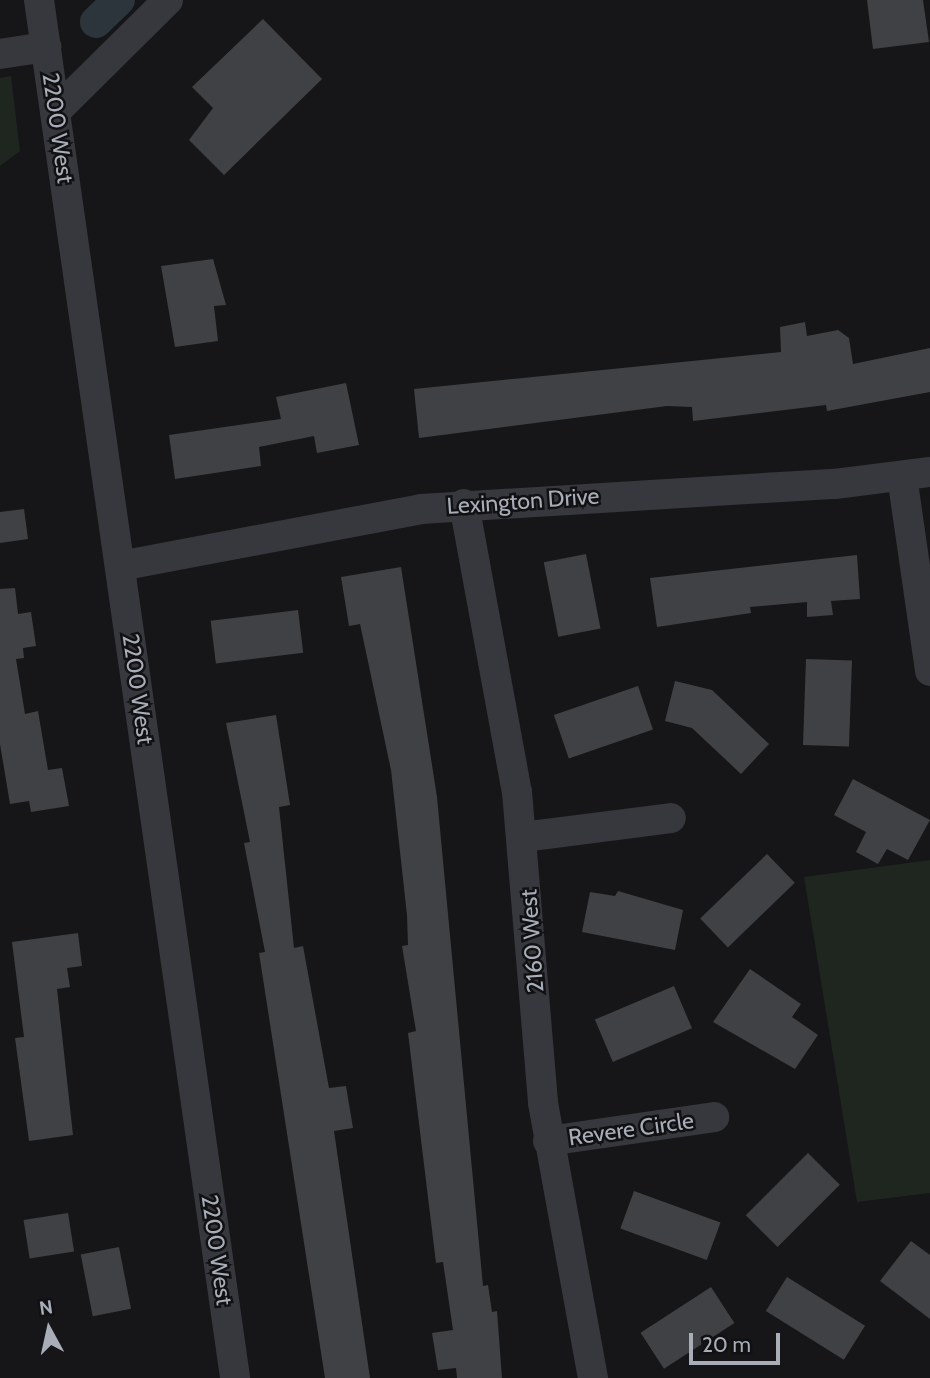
<!DOCTYPE html>
<html>
<head>
<meta charset="utf-8">
<style>
  body { margin:0 }
  #map { position:relative; width:930px; height:1378px; overflow:hidden; background:#161618; font-family:Cabin,sans-serif }
  div>[style] { position:absolute }
  .green>* { inset:0; background:#1e261f }
  .canal>* { height:32px; margin:-16px; padding:0 16px; transform-origin:16px; border-radius:16px; background:#2c353c }
  .building>* { inset:0; background:#404145; transform-origin:0 0 }
  .minor>* { height:30px; margin:-15px; padding:0 15px; transform-origin:15px; border-radius:15px; background:#37383d }
  span { translate:-50% -50%; white-space:nowrap; text-align:center; line-height:1.15; -webkit-text-stroke:5px #111113; paint-order:stroke }
  .street-label { font-size:23px; color:#a8adb8 }
  .north { position:absolute; left:14px; top:1294px; width:70px; height:70px; -webkit-text-stroke:5px #111113; paint-order:stroke; rotate:352deg; font-size:19px; font-weight:700; line-height:28px; text-align:center; color:#a8adb8 }
  .north::after { content:''; display:block; margin:auto; width:24px; height:32px; background:#a8adb8; clip-path:polygon(50% 0,100% 100%,50% 72%,0 100%) }
  .scale { position:absolute; left:689px; top:1333px; width:91px; height:32px; box-sizing:border-box; border:4px solid #a8adb8; border-top:0; padding-left:9px; font-size:21px; line-height:24px; white-space:nowrap; color:#a8adb8; -webkit-text-stroke:5px #111113; paint-order:stroke }
</style>
</head>
<body>
<div id="map">
  <div class="green">
    <div style="clip-path:polygon(11px 76px,20px 151px,0 166px,0 78px)"></div>
    <div style="clip-path:polygon(930px 860px,930px 1193px,857px 1202px,804px 877px)"></div>
  </div>
  <div class="canal">
    <div style="left:96px;top:22px;width:32px;rotate:-44deg"></div>
  </div>
  <div class="building">
    <div style="clip-path:polygon(867px 0,923px 0,929px 42px,873px 49px)"></div>
    <div style="clip-path:polygon(263px 19px,322px 79px,224px 175px,189px 140px,213px 108px,192px 87px)"></div>
    <div style="clip-path:polygon(213px 259px,226px 305px,214px 306px,218px 341px,175px 347px,161px 266px)"></div>
    <div style="clip-path:polygon(805px 322px,807px 336px,838px 330px,849px 338px,853px 364px,930px 348px,930px 392px,827px 411px,826px 405px,693px 421px,692px 407px,667px 406px,419px 438px,414px 389px,781px 352px,780px 327px)"></div>
    <div style="clip-path:polygon(346px 383px,359px 445px,317px 453px,314px 436px,259px 447px,261px 466px,175px 479px,169px 435px,281px 419px,276px 397px)"></div>
    <div style="clip-path:polygon(24px 509px,28px 539px,0 543px,0 512px)"></div>
    <div style="left:586px;top:554px;width:76px;height:43px;rotate:79deg"></div>
    <div style="clip-path:polygon(857px 555px,860px 599px,831px 601px,833px 615px,807px 617px,807px 602px,750px 607px,751px 613px,657px 627px,650px 578px)"></div>
    <div style="clip-path:polygon(401px 567px,437px 797px,483px 1286px,488px 1285px,492px 1312px,497px 1311px,502px 1378px,457px 1378px,456px 1368px,438px 1370px,432px 1333px,453px 1330px,443px 1262px,436px 1263px,408px 1033px,416px 1031px,402px 946px,408px 945px,407px 915px,391px 770px,360px 624px,349px 626px,341px 577px)"></div>
    <div style="clip-path:polygon(15px 588px,18px 614px,31px 612px,36px 646px,23px 648px,24px 658px,16px 659px,25px 714px,38px 711px,48px 770px,62px 768px,69px 806px,31px 812px,29px 801px,10px 804px,0 744px,0 589px)"></div>
    <div style="left:298px;top:610px;width:43px;height:88px;rotate:83deg"></div>
    <div style="left:806px;top:659px;width:46px;height:86px;rotate:2deg"></div>
    <div style="clip-path:polygon(675px 681px,712px 690px,769px 744px,741px 774px,692px 728px,665px 721px)"></div>
    <div style="left:638px;top:686px;width:46px;height:89px;rotate:71deg"></div>
    <div style="clip-path:polygon(276px 715px,290px 805px,279px 807px,294px 948px,303px 946px,329px 1088px,346px 1086px,353px 1128px,334px 1131px,370px 1378px,325px 1378px,259px 953px,265px 952px,244px 843px,250px 842px,226px 723px)"></div>
    <div style="clip-path:polygon(853px 779px,930px 820px,908px 860px,887px 849px,878px 864px,856px 852px,866px 832px,834px 815px)"></div>
    <div style="left:767px;top:854px;width:40px;height:93px;rotate:46deg"></div>
    <div style="clip-path:polygon(618px 891px,683px 910px,675px 950px,582px 932px,590px 892px,615px 896px)"></div>
    <div style="clip-path:polygon(78px 933px,82px 966px,67px 968px,70px 987px,57px 989px,73px 1135px,29px 1141px,15px 1038px,24px 1037px,12px 942px)"></div>
    <div style="clip-path:polygon(750px 969px,801px 1004px,792px 1017px,818px 1035px,795px 1069px,713px 1022px)"></div>
    <div style="left:674px;top:986px;width:46px;height:86px;rotate:67deg"></div>
    <div style="left:808px;top:1153px;width:45px;height:88px;rotate:45deg"></div>
    <div style="left:634px;top:1191px;width:92px;height:40px;rotate:20deg"></div>
    <div style="left:68px;top:1213px;width:39px;height:45px;rotate:81deg"></div>
    <div style="clip-path:polygon(911px 1241px,930px 1255px,930px 1319px,880px 1281px)"></div>
    <div style="left:119px;top:1247px;width:63px;height:39px;rotate:79deg"></div>
    <div style="left:787px;top:1277px;width:92px;height:40px;rotate:32deg"></div>
    <div style="left:711px;top:1287px;width:43px;height:84px;rotate:57deg"></div>
  </div>
  <div class="minor">
    <div style="left:39px;top:0;width:1392px;rotate:81.9deg"></div>
    <div style="left:0;top:54px;width:47px;rotate:-8.7deg"></div>
    <div style="left:55px;top:112px;width:159px;rotate:-44.7deg"></div>
    <div style="left:902px;top:476px;width:197px;rotate:81.8deg"></div>
    <div style="left:464px;top:504px;width:293px;rotate:79.6deg"></div>
    <div style="left:517px;top:792px;width:312px;rotate:85.2deg"></div>
    <div style="left:543px;top:1103px;width:280px;rotate:79.7deg"></div>
    <div style="left:120px;top:566px;width:306px;rotate:-10.7deg"></div>
    <div style="left:421px;top:509px;width:415px;rotate:-3.5deg"></div>
    <div style="left:835px;top:484px;width:96px;rotate:-7.2deg"></div>
    <div style="left:523px;top:837px;width:149px;rotate:-7.3deg"></div>
    <div style="left:548px;top:1141px;width:168px;rotate:-8.2deg"></div>
  </div>
  <div class="street-label">
    <span style="left:58px;top:128px;rotate:82deg">2200 West</span>
    <span style="left:523px;top:501px;rotate:-4deg">Lexington Drive</span>
    <span style="left:138px;top:689px;rotate:82deg">2200 West</span>
    <span style="left:532px;top:941px;rotate:-94deg">2160 West</span>
    <span style="left:631px;top:1129px;rotate:-8deg">Revere Circle</span>
    <span style="left:217px;top:1250px;rotate:82deg">2200 West</span>
  </div>
  <div class="north">N</div>
  <div class="scale">20 m</div>
</div>
</body>
</html>
